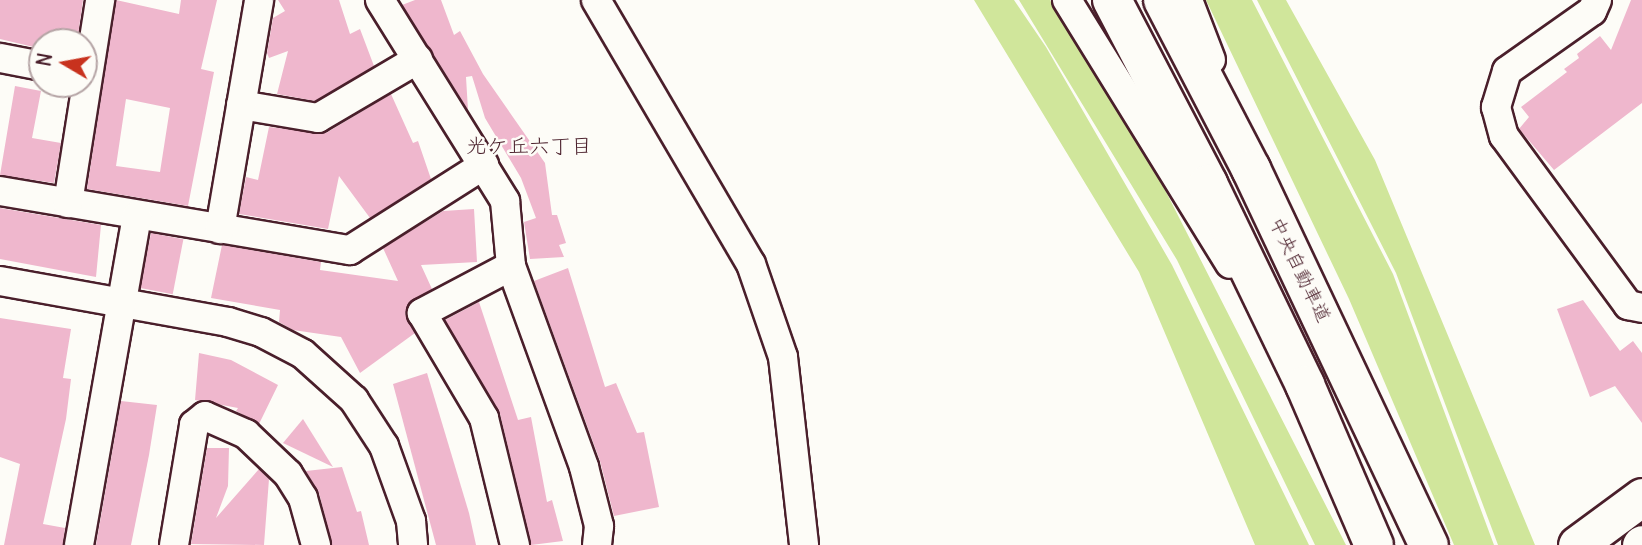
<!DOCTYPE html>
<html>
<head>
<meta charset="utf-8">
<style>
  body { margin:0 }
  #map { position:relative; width:1642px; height:545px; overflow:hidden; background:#fdfcf7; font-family:Delius,"Klee One",sans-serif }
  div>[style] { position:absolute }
  .green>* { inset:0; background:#d0e69b }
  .building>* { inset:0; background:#efb7cd; transform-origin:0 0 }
  .roads { filter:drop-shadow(2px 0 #4a1f2b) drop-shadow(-2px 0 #4a1f2b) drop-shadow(0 2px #4a1f2b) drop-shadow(0 -2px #4a1f2b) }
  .minor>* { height:28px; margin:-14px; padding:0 14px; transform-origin:14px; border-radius:14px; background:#fdfcf7 }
  .major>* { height:37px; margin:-18.5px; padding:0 18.5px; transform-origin:18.5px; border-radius:18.5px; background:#fdfcf7 }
  .highway>* { height:38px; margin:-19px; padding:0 19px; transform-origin:19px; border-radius:19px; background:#fdfcf7 }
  span { translate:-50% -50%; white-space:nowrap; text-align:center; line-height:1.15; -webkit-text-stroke:5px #fdfcf7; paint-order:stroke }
  .street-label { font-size:19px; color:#4a1f2b }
  .neighbourhood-label { font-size:21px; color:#4a1f2b }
  .north { position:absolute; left:28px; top:28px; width:70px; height:70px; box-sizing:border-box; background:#fdfcf7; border:2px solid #b5a4a5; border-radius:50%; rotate:280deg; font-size:19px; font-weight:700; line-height:28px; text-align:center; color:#4a1f2b }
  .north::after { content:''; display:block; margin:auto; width:24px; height:32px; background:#c8321e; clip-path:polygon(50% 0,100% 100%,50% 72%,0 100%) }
</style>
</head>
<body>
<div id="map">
  <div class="green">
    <div style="clip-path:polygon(974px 0,1014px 0,1046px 47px,1172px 265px,1309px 545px,1255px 545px,1139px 272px)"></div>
    <div style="clip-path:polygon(1019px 0,1050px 0,1164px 188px,1346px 545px,1315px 545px,1177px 260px)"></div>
    <div style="clip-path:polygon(1206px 0,1252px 0,1393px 274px,1494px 545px,1454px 545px,1349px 299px)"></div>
    <div style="clip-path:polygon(1257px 0,1286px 0,1375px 160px,1535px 545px,1498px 545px,1396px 273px)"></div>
  </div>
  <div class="building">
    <div style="clip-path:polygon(0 0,83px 0,77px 42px,42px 42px,42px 49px,0 39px)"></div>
    <div style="clip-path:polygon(evenodd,116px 0,179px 14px,181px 0,217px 0,201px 69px,214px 72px,188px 206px,87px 189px,116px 0,126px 99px,170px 108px,160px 172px,116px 166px,126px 99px)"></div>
    <div style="clip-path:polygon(278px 0,339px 0,350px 34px,360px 29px,374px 66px,315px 101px,277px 94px,288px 51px,269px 58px,267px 53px,273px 18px,285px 11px)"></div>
    <div style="clip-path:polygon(415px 0,441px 0,454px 35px,460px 31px,483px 74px,545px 163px,552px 215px,557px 215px,566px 243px,559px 245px,564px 257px,530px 259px,524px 222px,536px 218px,521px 178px,485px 118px,472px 76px,466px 77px,468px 110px,402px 5px)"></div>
    <div style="clip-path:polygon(1631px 0,1642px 0,1642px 103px,1554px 170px,1519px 129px,1529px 117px,1521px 107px,1567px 72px,1564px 69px,1579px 58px,1577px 54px,1600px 36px,1611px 50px)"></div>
    <div style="clip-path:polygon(15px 86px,41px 91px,32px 138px,61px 143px,54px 183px,0 175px)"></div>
    <div style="clip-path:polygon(391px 94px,413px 143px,418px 141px,431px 179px,370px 218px,339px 176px,328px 229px,239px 214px,246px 177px,258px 180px,269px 127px,326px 133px)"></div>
    <div style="clip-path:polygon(0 208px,101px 225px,96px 277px,0 259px)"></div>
    <div style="clip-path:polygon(474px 209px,477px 262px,421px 265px,432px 289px,408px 305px,405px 314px,415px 333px,360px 373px,341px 337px,293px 330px,279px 322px,280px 310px,211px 298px,222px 245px,321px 262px,320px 270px,398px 281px,383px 248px,443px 211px)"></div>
    <div style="left:151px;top:233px;width:33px;height:56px;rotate:11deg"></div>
    <div style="clip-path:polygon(568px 268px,605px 387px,616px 383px,637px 433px,644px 432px,659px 507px,614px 516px,600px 461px,534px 281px)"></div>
    <div style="clip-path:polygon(1583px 300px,1620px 351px,1633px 341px,1642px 353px,1642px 423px,1615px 386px,1590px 397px,1557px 309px)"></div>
    <div style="clip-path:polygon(479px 302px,518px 420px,531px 417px,547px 502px,552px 500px,563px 541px,531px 545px,500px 414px,445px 320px)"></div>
    <div style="clip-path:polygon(0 318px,71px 329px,63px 378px,71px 379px,66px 419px,43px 524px,65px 528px,63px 545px,4px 545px,20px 464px,0 457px)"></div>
    <div style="clip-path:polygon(199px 353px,231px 360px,278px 385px,259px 424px,236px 411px,238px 408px,195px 400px)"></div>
    <div style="clip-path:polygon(427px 373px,469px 513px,476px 545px,436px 545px,393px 384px)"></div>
    <div style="clip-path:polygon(121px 401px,157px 405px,149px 455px,131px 545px,96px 545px)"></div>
    <div style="clip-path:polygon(303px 419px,333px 467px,283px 443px)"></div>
    <div style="clip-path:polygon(207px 448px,229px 448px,228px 486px,216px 518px,259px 469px,269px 479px,264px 545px,191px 544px)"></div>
    <div style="clip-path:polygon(342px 467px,357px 512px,361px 511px,369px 545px,332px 545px,319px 493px,306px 471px)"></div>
  </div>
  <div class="roads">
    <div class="minor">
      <div style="left:380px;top:0;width:237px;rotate:58.1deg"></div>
      <div style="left:505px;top:201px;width:65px;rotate:84.7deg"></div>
      <div style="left:511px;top:266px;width:214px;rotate:70deg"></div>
      <div style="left:584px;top:467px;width:61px;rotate:75.7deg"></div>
      <div style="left:599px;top:526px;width:19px;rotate:96deg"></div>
      <div style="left:596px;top:0;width:306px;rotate:59.6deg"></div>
      <div style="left:751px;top:264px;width:98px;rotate:71deg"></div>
      <div style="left:783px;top:357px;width:189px;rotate:83.6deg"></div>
      <div style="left:1067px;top:0;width:310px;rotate:58.3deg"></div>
      <div style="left:1188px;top:0;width:64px;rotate:69deg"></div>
      <div style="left:1597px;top:0;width:12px;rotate:114deg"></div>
      <div style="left:1592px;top:11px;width:104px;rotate:144.8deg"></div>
      <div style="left:1507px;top:71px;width:38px;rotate:107deg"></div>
      <div style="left:1496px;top:107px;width:30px;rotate:75deg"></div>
      <div style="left:1504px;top:136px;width:210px;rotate:53.7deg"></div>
      <div style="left:1628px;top:305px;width:14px;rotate:12deg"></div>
      <div style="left:0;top:58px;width:43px;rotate:10.8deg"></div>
      <div style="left:241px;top:105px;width:78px;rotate:9.6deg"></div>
      <div style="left:318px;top:118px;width:116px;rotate:-30.5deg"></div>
      <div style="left:0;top:191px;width:355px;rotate:9.6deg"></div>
      <div style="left:350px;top:250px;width:159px;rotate:-32.4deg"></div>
      <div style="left:68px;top:203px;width:206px;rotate:-81deg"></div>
      <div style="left:220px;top:229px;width:232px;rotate:-80.3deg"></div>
      <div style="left:511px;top:266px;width:101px;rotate:152.2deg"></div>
      <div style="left:422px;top:313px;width:122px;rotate:59.4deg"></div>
      <div style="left:484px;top:418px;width:131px;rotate:76.3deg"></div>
      <div style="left:0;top:281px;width:232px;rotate:10.2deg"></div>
      <div style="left:228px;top:322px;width:34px;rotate:17deg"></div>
      <div style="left:261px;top:332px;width:47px;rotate:27.6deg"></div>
      <div style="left:303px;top:354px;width:69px;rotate:42deg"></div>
      <div style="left:354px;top:400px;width:55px;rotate:56.9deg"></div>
      <div style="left:384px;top:446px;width:80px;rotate:70.2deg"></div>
      <div style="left:411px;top:521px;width:24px;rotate:85deg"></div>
      <div style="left:79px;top:545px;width:334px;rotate:-80deg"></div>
      <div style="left:174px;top:545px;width:122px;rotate:-80.5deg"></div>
      <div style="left:194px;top:425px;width:14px;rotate:-39deg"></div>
      <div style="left:205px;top:416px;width:45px;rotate:23.7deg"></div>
      <div style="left:246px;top:434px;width:58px;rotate:43.6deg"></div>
      <div style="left:288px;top:474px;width:28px;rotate:58deg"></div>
      <div style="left:303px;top:498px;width:49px;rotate:74.5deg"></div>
    </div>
    <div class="major">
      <div style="left:1577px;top:545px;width:81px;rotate:-36.4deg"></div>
      <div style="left:1641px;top:545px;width:1px;rotate:-45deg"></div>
    </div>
    <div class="highway">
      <div style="left:1112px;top:0;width:208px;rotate:62.4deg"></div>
      <div style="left:1208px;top:184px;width:223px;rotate:64.2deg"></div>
      <div style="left:1305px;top:385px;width:174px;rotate:66.7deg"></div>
      <div style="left:1163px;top:0;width:191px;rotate:62.5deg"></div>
      <div style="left:1251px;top:169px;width:416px;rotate:64.7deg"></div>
    </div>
  </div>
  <div class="street-label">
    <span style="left:1300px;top:270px;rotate:64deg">中央自動車道</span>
  </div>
  <div class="neighbourhood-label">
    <span style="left:529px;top:146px">光ケ丘六丁目</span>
  </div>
  <div class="north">N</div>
</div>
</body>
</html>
